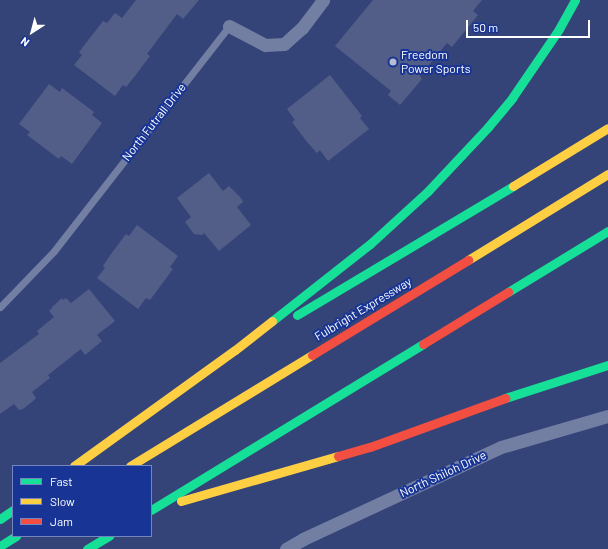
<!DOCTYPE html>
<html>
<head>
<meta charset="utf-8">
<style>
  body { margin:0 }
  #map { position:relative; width:608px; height:549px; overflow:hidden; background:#354478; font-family:Barlow,sans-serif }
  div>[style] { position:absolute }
  .building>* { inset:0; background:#525e87 }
  .lane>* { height:7px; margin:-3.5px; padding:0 3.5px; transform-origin:3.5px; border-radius:3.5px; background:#737ea3 }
  .street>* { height:13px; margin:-6.5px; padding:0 6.5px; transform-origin:6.5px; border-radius:6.5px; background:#737ea3 }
  .fast>* { height:9px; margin:-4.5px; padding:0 4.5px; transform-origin:4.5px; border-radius:4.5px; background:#16e098 }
  .slow>* { height:9px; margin:-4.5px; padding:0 4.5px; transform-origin:4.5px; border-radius:4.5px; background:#ffcf43 }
  .jam>* { height:9px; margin:-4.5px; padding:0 4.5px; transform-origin:4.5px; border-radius:4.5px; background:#f24e42 }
  .dots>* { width:11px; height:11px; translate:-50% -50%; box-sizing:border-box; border:2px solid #183595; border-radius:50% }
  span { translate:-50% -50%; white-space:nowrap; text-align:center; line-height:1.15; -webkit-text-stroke:4px #183595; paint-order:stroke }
  .poi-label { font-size:12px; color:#fff }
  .left { translate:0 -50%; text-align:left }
  .street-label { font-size:12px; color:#fff }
  .legend { position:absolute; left:12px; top:465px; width:140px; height:72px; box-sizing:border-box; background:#183595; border:1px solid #7486bf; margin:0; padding:5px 7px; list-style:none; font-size:12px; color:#fff }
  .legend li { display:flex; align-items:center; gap:8px; height:20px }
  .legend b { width:20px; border:1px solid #7486bf }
  .north { position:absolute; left:12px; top:12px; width:40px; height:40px; -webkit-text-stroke:3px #183595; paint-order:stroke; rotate:216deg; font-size:11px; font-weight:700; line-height:16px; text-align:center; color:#fff }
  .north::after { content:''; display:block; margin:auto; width:14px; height:18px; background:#fff; clip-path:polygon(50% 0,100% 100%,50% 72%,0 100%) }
  .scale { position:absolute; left:466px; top:20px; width:124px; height:18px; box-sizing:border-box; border:2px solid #fff; border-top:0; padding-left:5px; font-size:12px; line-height:14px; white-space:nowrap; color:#fff; -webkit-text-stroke:3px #183595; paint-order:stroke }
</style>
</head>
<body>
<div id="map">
  <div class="building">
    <div style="clip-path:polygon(136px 0,199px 0,183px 19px,177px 14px,147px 54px,150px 56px,135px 76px,126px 87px,123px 85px,115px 96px,74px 65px,82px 55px,79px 52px,103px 21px,107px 23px,115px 13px,122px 18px)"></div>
    <div style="clip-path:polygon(373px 0,482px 0,473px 11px,478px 15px,452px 47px,447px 43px,420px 76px,422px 79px,400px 105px,388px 95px,391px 91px,335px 46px)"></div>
    <div style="clip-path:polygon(330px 75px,362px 116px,360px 118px,369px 129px,328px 161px,320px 150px,317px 153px,307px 142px,292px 122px,295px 120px,287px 109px)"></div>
    <div style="clip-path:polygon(49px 84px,60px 92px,62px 88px,94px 112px,92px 115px,102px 123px,72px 164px,61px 156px,59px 159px,27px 135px,30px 132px,19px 124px)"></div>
    <div style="clip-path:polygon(209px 173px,223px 191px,229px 186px,241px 198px,243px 202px,237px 207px,251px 225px,219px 251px,204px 233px,202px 235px,194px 234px,185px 222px,191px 217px,177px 198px)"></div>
    <div style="clip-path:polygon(137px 225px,178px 256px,170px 267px,173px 269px,150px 300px,146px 298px,138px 309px,97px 278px,105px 268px,103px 266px,111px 254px,126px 234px,129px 236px)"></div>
    <div style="clip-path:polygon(89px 289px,115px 321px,97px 335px,102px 341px,85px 355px,81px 349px,48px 375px,50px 378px,32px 392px,36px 398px,33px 401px,23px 409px,19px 410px,14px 404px,0 414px,0 363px,39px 334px,37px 331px,54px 317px,49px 311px,52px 308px,52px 307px,62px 298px,63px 300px,66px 298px,71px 303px)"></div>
  </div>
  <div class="lane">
    <div style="left:0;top:307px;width:78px;rotate:-46deg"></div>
    <div style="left:54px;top:251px;width:285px;rotate:-52.1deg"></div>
  </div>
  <div class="street">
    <div style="left:229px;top:26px;width:41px;rotate:27.8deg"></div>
    <div style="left:265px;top:45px;width:19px;rotate:-3deg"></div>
    <div style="left:284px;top:44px;width:24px;rotate:-42deg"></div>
    <div style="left:302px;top:28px;width:35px;rotate:-53deg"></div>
    <div style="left:286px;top:549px;width:20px;rotate:-30deg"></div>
    <div style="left:303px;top:539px;width:218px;rotate:-24.9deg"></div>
    <div style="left:501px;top:447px;width:111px;rotate:-16.2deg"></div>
  </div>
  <div class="fast">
    <div style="left:508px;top:292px;width:117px;rotate:-31.4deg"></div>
    <div style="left:297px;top:315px;width:252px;rotate:-30.8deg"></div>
    <div style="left:272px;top:321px;width:125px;rotate:-38.2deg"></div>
    <div style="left:370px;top:244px;width:79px;rotate:-42.4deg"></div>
    <div style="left:428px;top:191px;width:88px;rotate:-46.8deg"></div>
    <div style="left:488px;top:127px;width:38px;rotate:-50deg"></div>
    <div style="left:512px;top:98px;width:83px;rotate:-55.7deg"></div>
    <div style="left:559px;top:29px;width:33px;rotate:-61deg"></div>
    <div style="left:505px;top:398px;width:108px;rotate:-17.8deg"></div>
    <div style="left:151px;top:510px;width:319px;rotate:-31.4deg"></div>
    <div style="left:0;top:519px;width:16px;rotate:-35deg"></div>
    <div style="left:0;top:546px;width:19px;rotate:-32deg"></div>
    <div style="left:87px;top:549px;width:26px;rotate:-31deg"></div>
  </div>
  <div class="slow">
    <div style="left:513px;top:186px;width:111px;rotate:-31.4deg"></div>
    <div style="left:468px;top:260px;width:164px;rotate:-31.6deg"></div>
    <div style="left:74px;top:466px;width:198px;rotate:-35.8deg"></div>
    <div style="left:235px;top:350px;width:47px;rotate:-38.1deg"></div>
    <div style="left:130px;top:466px;width:213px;rotate:-31.4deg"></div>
    <div style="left:181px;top:501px;width:163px;rotate:-16deg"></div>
  </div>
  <div class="jam">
    <div style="left:423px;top:344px;width:100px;rotate:-31.5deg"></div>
    <div style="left:312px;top:355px;width:183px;rotate:-31.3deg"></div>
    <div style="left:338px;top:456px;width:33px;rotate:-16deg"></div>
    <div style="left:370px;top:447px;width:144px;rotate:-19.9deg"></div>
  </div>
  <div class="dots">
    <div style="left:393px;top:62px;background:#b8bed0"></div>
  </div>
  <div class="poi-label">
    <span class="left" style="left:401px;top:62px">Freedom<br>Power Sports</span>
  </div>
  <div class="street-label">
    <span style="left:154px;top:122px;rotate:-52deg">North Futrall Drive</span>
    <span style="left:363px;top:309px;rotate:-31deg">Fulbright Expressway</span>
    <span style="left:443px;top:474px;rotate:-25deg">North Shiloh Drive</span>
  </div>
  <ul class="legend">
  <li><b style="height:5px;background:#16e098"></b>Fast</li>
  <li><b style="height:5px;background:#ffcf43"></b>Slow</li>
  <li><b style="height:5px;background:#f24e42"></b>Jam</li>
  </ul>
  <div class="north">N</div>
  <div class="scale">50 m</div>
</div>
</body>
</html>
